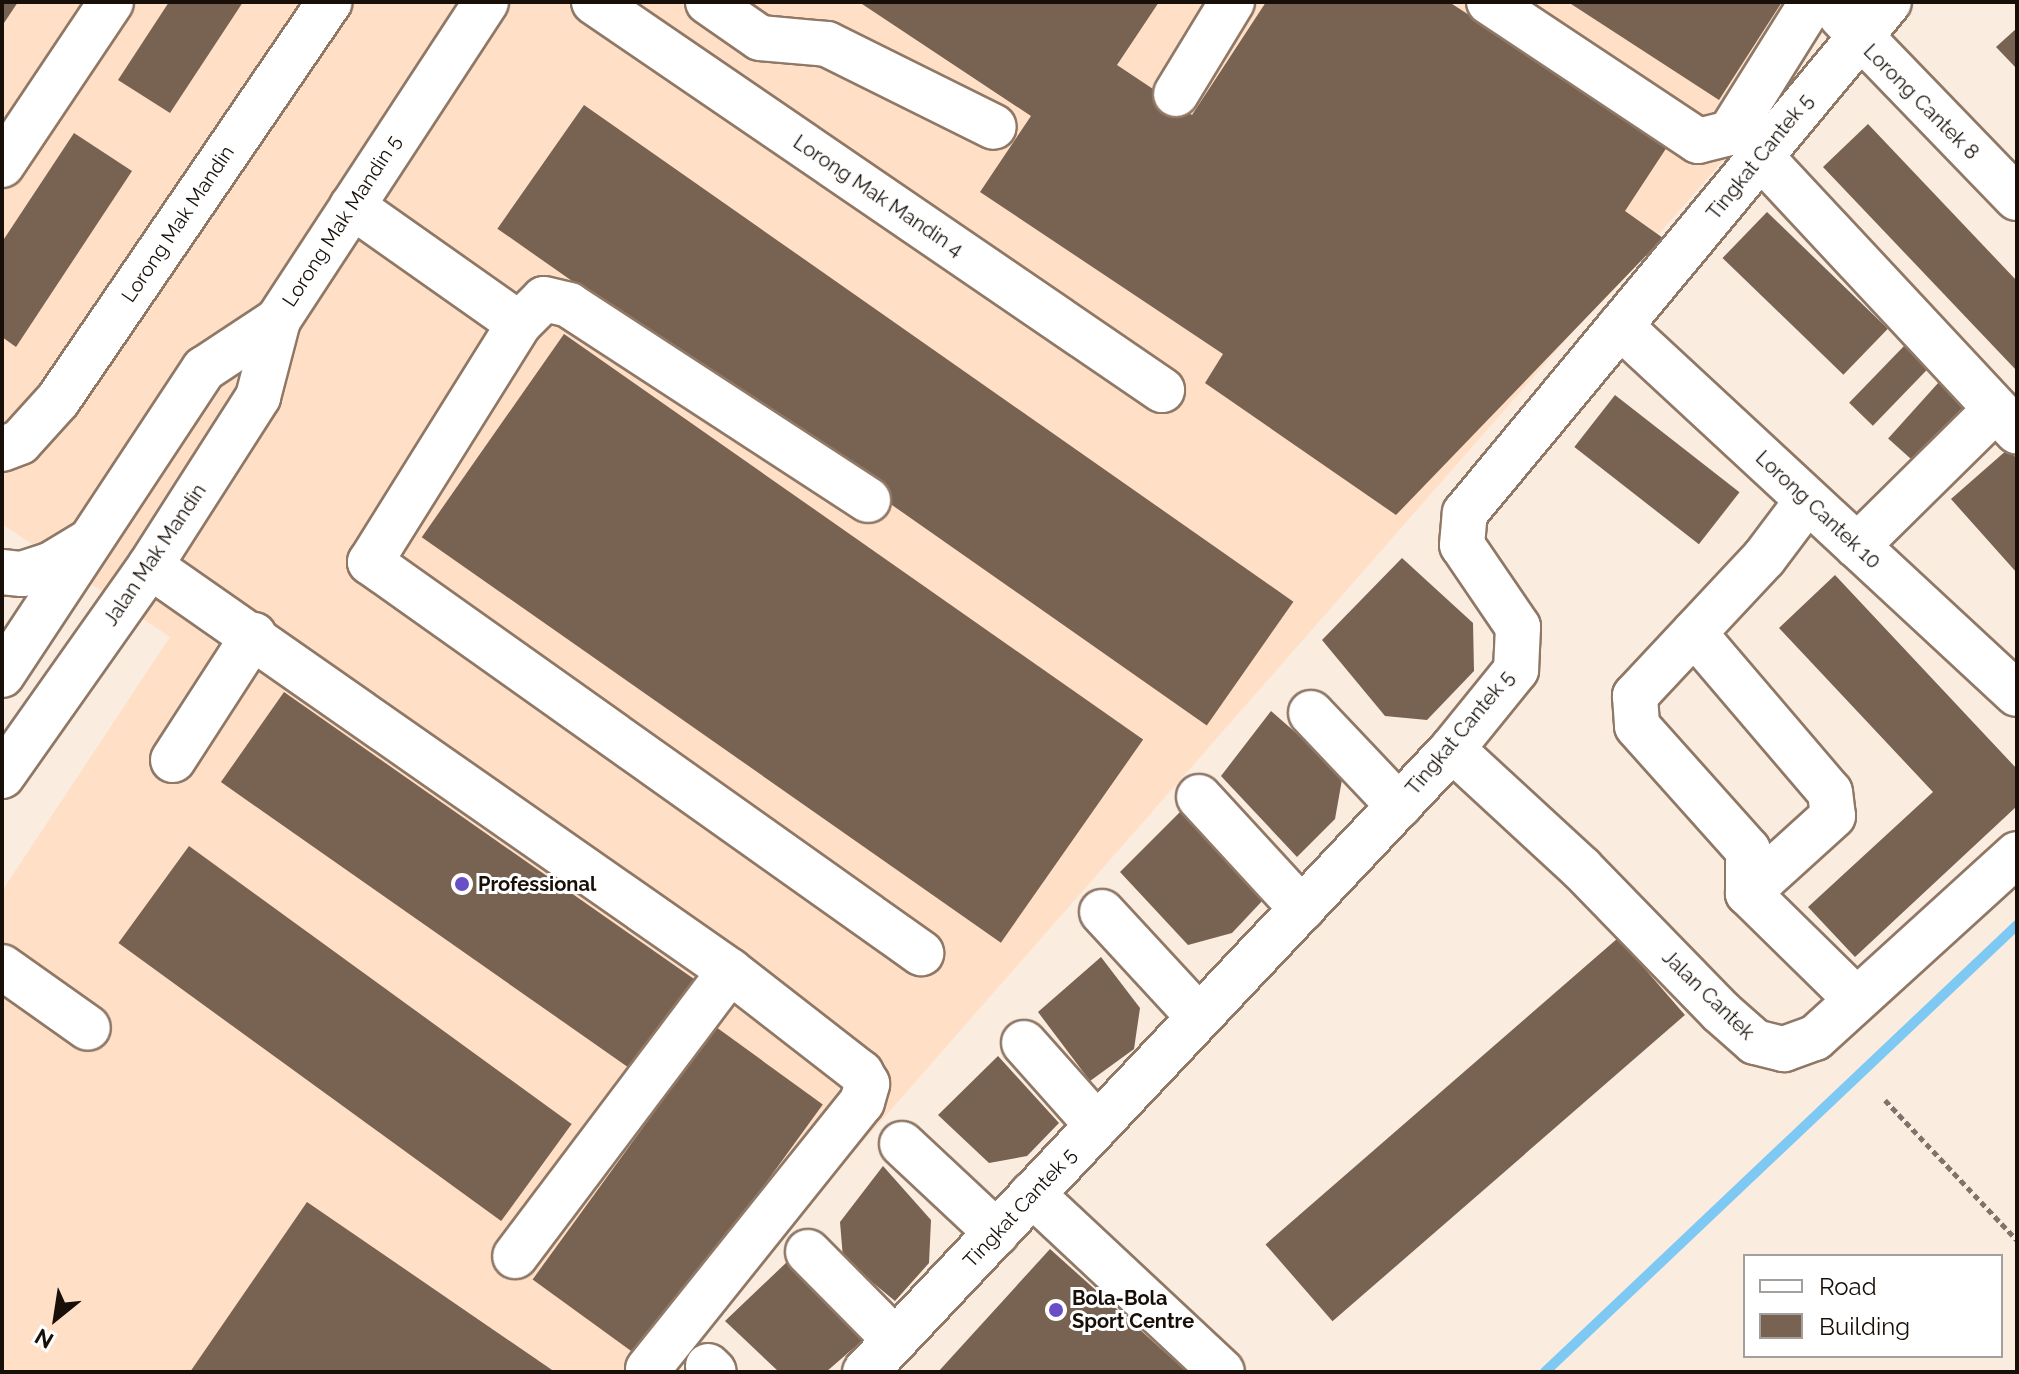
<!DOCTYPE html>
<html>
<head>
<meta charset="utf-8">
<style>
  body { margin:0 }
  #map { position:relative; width:2019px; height:1374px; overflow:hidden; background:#fbece0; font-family:Raleway,sans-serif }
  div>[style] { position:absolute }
  .built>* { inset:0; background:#ffdfc6 }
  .stream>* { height:10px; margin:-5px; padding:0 5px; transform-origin:5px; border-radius:5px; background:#7ec9f3 }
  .building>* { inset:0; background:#786251; transform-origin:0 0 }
  .path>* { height:5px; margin-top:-2.5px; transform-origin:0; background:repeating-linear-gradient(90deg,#7f746b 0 6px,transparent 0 10px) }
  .roads { filter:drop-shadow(2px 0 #8f7866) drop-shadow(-2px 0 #8f7866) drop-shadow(0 2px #8f7866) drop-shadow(0 -2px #8f7866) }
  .minor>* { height:44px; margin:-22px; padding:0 22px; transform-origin:22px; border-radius:22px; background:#fff }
  .dots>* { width:22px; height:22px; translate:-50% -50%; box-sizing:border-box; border:4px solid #fff; border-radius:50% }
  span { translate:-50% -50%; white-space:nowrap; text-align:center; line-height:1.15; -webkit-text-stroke:6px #fff; paint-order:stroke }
  .street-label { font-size:20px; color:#170f08 }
  .poi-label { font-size:20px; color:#170f08; font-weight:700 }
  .left { translate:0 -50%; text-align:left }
  .frame { position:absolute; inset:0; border:4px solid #170f08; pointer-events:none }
  .legend { position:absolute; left:1743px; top:1254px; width:260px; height:104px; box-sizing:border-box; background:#fff; border:2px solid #a29f9c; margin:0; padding:10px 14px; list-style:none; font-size:24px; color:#170f08 }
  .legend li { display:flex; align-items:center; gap:16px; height:40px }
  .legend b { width:40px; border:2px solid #a29f9c }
  .north { position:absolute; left:16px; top:1278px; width:80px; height:80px; -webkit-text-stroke:6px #fff; paint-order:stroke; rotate:210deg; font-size:22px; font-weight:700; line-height:32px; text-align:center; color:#170f08 }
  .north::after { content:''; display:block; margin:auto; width:28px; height:36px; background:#170f08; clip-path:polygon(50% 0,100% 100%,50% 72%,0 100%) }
</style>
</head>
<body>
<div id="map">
  <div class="built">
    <div style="clip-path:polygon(2px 2px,1828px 2px,1735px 147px,661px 1372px,2px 1372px,2px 891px,170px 637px,2px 524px)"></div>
  </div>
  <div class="stream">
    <div style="left:1545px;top:1372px;width:650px;rotate:-43.44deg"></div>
  </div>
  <div class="building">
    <div style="clip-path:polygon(2px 2px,18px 2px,2px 26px)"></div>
    <div style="clip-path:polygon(169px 2px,243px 2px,170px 113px,118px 80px)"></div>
    <div style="clip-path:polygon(859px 2px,1159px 2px,1117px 65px,1192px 115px,1266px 2px,1449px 2px,1669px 144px,1625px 211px,1663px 238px,1396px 515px,1205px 383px,1223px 354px,980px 192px,1031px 116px)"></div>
    <div style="clip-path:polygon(1568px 2px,1782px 2px,1719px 100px)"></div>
    <div style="clip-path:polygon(2017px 28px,2017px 69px,1996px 47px)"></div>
    <div style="left:584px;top:105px;width:866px;height:151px;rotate:35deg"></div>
    <div style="clip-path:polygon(1868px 124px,2017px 281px,2017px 371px,1823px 167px)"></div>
    <div style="clip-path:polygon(74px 133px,132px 171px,16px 347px,2px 337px,2px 242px)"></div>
    <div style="left:1767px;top:212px;width:168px;height:64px;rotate:44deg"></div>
    <div style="left:564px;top:334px;width:707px;height:248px;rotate:35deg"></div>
    <div style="left:1904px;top:346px;width:33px;height:79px;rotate:44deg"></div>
    <div style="left:1939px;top:382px;width:36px;height:76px;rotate:42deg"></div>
    <div style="left:1615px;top:395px;width:158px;height:66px;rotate:38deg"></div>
    <div style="clip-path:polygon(2008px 449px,2017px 459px,2017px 573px,1951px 499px)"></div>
    <div style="clip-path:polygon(1402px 558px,1473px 623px,1474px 671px,1427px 720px,1385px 716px,1322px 640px)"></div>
    <div style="clip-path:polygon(1835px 575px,2017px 769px,2017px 806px,1855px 957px,1808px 907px,1933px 792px,1779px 628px)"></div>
    <div style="left:284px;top:692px;width:511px;height:110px;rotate:35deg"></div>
    <div style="clip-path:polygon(1271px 711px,1343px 774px,1335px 819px,1297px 857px,1221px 776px)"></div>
    <div style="clip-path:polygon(1182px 810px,1264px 899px,1232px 933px,1188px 945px,1120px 872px)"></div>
    <div style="left:189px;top:846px;width:473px;height:120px;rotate:36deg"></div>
    <div style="left:1618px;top:938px;width:102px;height:467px;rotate:49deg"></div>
    <div style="clip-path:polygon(1101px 957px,1140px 1008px,1134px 1049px,1090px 1081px,1038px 1012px)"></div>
    <div style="left:716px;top:1027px;width:132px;height:312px;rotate:36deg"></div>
    <div style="clip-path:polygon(998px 1056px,1059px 1123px,1027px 1156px,989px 1163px,938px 1115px)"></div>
    <div style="clip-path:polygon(883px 1166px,931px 1220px,929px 1263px,895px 1301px,843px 1258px,840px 1222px)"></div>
    <div style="clip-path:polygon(307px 1202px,555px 1372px,190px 1372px)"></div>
    <div style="clip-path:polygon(1050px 1249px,1187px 1372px,938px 1372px)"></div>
    <div style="clip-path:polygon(788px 1261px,864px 1339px,826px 1372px,779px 1372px,725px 1321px)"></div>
  </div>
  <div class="path">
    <div style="left:1885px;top:1100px;width:192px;rotate:46.7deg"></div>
  </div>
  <div class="roads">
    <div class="minor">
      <div style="left:594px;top:2px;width:688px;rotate:34.34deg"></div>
      <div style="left:708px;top:2px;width:63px;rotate:34.7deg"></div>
      <div style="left:760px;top:38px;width:67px;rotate:5.1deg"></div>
      <div style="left:827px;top:44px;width:186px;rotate:26.4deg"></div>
      <div style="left:1489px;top:2px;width:251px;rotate:33.6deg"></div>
      <div style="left:1698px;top:141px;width:33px;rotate:-14deg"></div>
      <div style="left:1730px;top:133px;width:155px;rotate:-58deg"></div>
      <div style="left:1841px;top:16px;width:253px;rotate:46deg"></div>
      <div style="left:1176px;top:94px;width:108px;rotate:-58.7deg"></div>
      <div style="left:1762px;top:158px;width:374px;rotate:47deg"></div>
      <div style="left:2px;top:165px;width:196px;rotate:-56.2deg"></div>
      <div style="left:352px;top:206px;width:204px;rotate:35.2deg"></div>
      <div style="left:519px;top:324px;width:281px;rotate:122deg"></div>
      <div style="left:370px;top:562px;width:676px;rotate:35.36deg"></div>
      <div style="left:519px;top:324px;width:35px;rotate:-45deg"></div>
      <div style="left:544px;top:299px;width:26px;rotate:13deg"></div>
      <div style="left:569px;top:305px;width:357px;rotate:33.1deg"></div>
      <div style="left:1620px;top:326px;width:541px;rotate:42.83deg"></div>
      <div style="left:2px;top:449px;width:19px;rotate:-21deg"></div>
      <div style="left:20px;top:442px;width:57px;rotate:-47.9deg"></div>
      <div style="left:58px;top:400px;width:482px;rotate:-55.7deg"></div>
      <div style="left:1807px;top:501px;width:71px;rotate:127deg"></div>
      <div style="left:1764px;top:558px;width:189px;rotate:133.1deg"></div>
      <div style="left:1635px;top:696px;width:30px;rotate:86deg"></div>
      <div style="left:1637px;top:726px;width:166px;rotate:48.2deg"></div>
      <div style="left:1748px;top:850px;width:43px;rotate:90deg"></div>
      <div style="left:1748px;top:893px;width:150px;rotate:44.5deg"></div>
      <div style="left:1857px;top:546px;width:194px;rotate:-44.6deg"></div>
      <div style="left:150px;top:566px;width:707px;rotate:34.93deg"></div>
      <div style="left:730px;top:971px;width:357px;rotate:127deg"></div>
      <div style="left:2px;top:572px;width:20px;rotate:6deg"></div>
      <div style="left:22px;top:574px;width:29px;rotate:-18deg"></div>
      <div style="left:50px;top:565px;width:44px;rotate:-31.2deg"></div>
      <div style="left:1694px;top:633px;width:209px;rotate:49.5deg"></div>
      <div style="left:1830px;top:792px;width:24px;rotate:83deg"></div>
      <div style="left:1833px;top:816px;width:115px;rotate:137.8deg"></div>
      <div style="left:2px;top:675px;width:367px;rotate:-56.6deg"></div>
      <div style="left:204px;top:369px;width:89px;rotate:-33.5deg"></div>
      <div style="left:278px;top:320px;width:380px;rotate:-56.8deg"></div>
      <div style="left:1311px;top:713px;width:128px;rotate:46.6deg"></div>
      <div style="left:1452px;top:749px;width:176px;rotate:42.7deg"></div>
      <div style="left:1581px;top:868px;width:201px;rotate:45.8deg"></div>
      <div style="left:1721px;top:1012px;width:45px;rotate:41.4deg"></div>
      <div style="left:1755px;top:1042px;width:30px;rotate:14deg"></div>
      <div style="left:1784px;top:1049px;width:33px;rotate:-20deg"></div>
      <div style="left:1815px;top:1038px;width:273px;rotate:-42.3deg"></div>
      <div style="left:173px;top:760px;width:149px;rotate:-57.1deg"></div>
      <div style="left:2px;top:776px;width:257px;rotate:-54.8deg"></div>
      <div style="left:150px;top:566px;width:201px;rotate:-57.4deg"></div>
      <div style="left:258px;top:397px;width:80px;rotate:-75.4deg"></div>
      <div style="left:1199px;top:797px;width:152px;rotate:47.4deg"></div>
      <div style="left:1102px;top:912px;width:143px;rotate:47.3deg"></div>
      <div style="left:2px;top:967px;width:105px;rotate:35.3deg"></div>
      <div style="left:1024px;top:1043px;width:110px;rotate:48.3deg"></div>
      <div style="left:902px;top:1144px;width:130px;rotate:43.1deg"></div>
      <div style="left:1032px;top:1194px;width:260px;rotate:43.1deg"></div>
      <div style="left:808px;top:1252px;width:124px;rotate:45.3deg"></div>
      <div style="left:708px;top:1366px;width:8px;rotate:45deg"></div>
      <div style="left:648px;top:1369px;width:342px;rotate:-51.3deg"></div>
      <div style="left:862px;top:1102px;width:19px;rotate:-74deg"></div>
      <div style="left:867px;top:1084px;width:13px;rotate:-119deg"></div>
      <div style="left:861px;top:1073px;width:166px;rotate:-142.1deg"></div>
      <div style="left:865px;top:1372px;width:856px;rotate:-46.7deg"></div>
      <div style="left:1452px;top:749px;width:102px;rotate:-51deg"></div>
      <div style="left:1516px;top:670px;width:43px;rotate:-87.3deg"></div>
      <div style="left:1518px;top:627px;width:99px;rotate:-124.3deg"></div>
      <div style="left:1462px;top:545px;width:32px;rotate:-85deg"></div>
      <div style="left:1465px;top:513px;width:664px;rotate:-50.32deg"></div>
    </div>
  </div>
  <div class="dots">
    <div style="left:462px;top:884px;background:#694ec7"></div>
    <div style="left:1056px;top:1310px;background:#694ec7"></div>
  </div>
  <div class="street-label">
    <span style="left:1921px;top:102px;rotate:45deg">Lorong Cantek 8</span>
    <span style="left:1760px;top:157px;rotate:-51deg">Tingkat Cantek 5</span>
    <span style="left:878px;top:196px;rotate:34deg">Lorong Mak Mandin 4</span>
    <span style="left:342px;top:221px;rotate:-57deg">Lorong Mak Mandin 5</span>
    <span style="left:178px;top:224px;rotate:-56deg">Lorong Mak Mandin</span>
    <span style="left:1818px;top:510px;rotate:43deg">Lorong Cantek 10</span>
    <span style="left:155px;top:555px;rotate:-56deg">Jalan Mak Mandin</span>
    <span style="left:1460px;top:733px;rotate:-50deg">Tingkat Cantek 5</span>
    <span style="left:1708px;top:995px;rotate:44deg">Jalan Cantek</span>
    <span style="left:1020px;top:1208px;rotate:-47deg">Tingkat Cantek 5</span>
  </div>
  <div class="poi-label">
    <span class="left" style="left:478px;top:884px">Professional</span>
    <span class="left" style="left:1072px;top:1310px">Bola-Bola<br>Sport Centre</span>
  </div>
  <div class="frame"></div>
  <ul class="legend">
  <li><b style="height:10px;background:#fff"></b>Road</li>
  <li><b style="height:22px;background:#786251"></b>Building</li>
  </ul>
  <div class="north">N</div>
</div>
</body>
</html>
